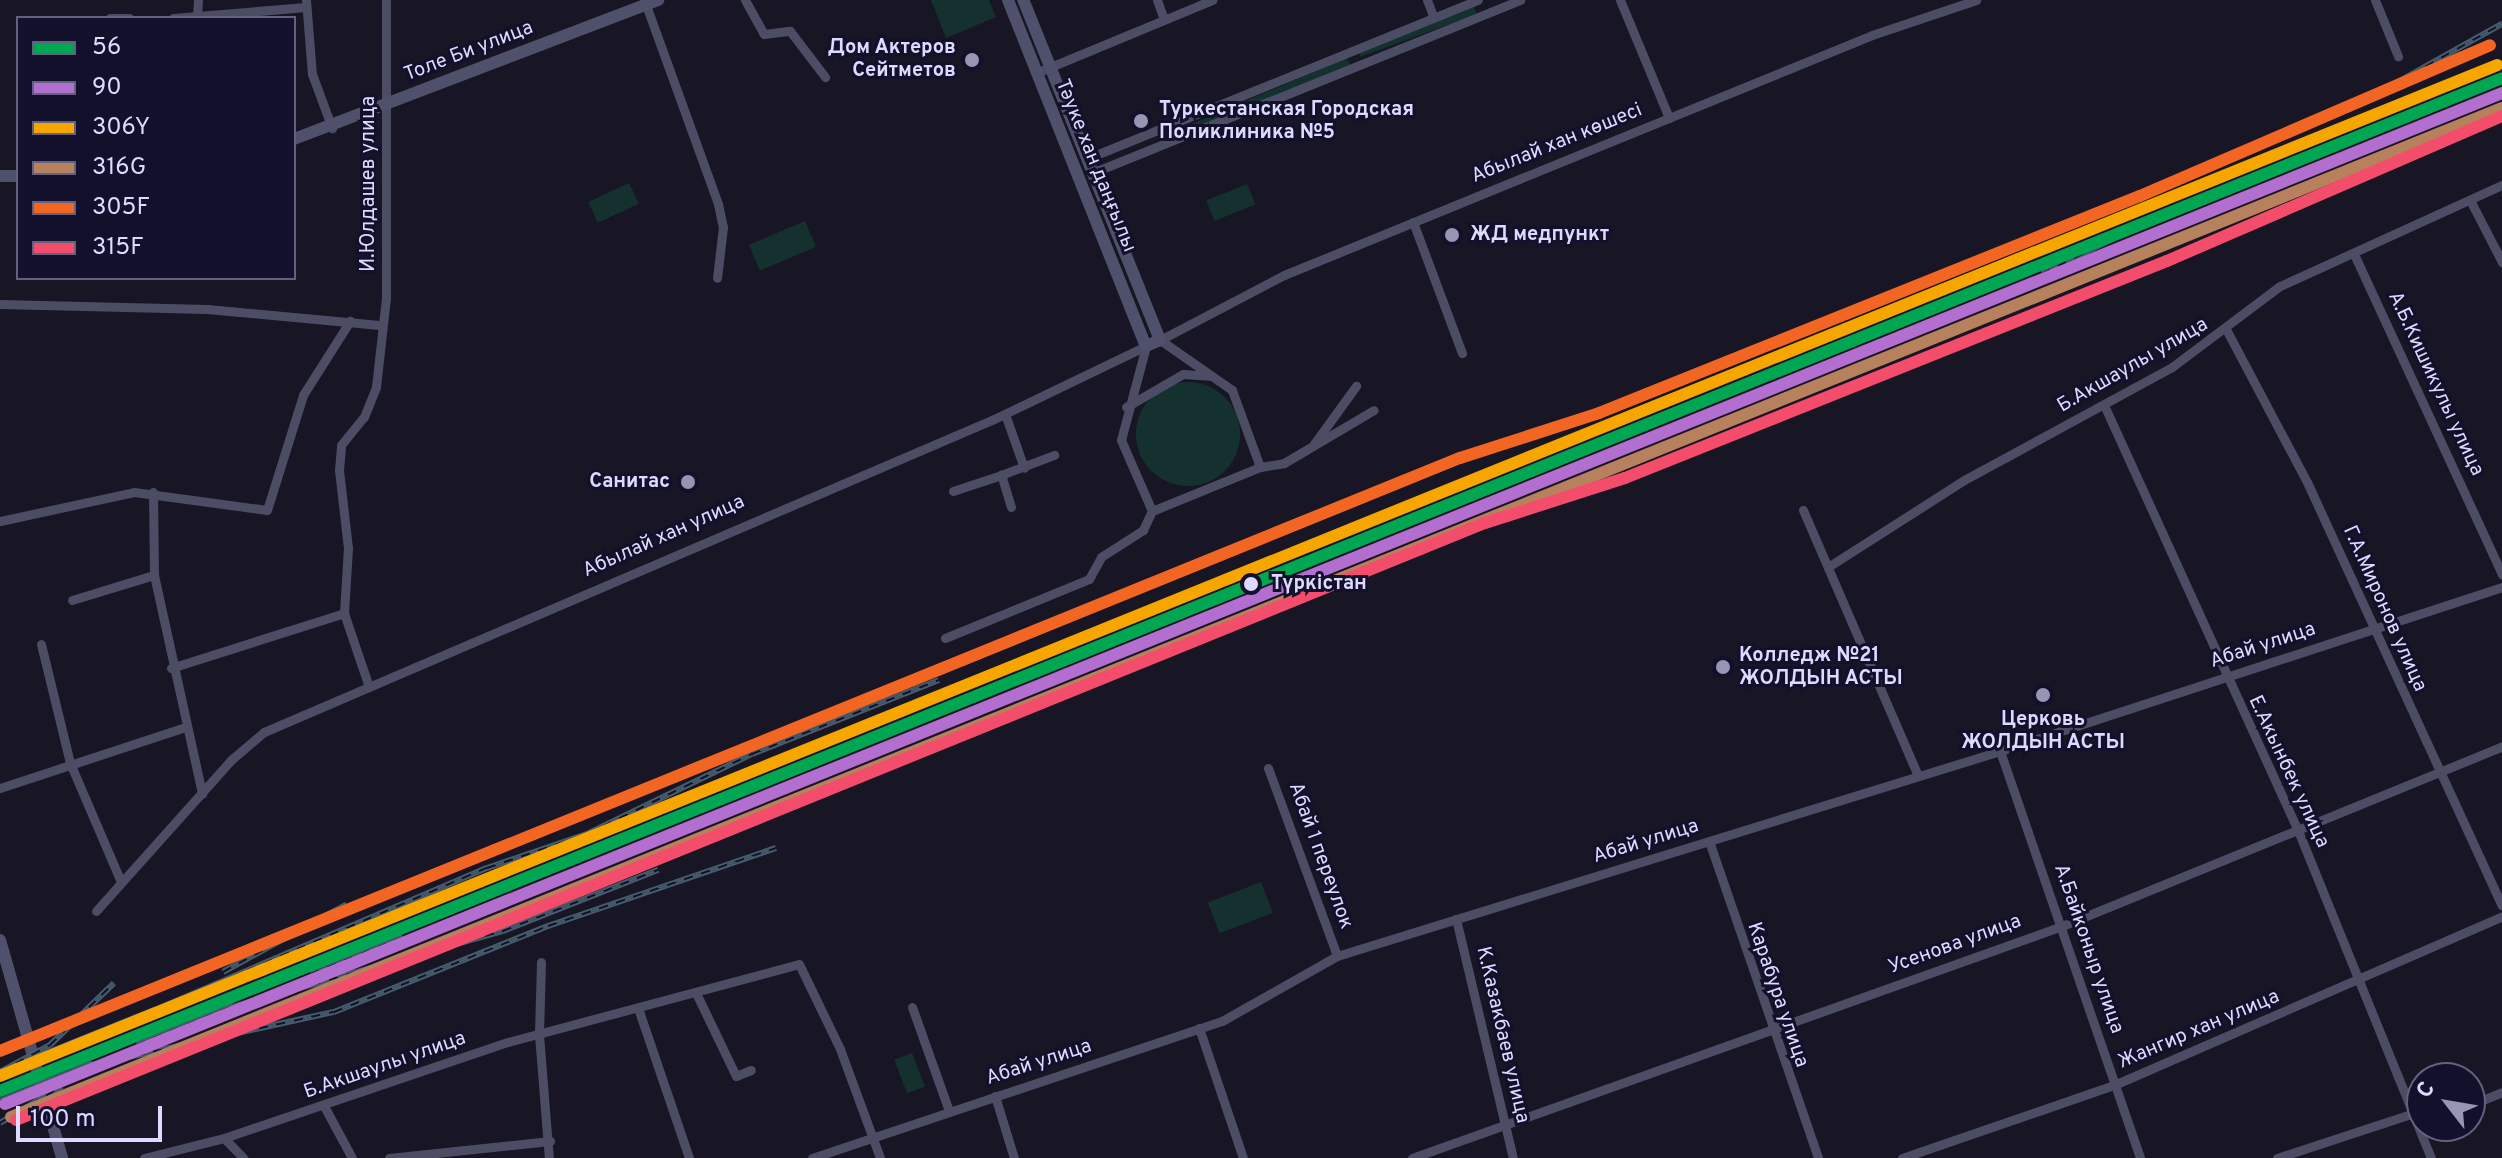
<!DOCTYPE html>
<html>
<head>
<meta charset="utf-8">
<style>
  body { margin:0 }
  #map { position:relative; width:2502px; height:1158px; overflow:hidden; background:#181625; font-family:Overpass,sans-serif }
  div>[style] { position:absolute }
  .green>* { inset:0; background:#14312f; transform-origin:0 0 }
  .round { border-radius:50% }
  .street>* { height:9px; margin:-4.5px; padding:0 4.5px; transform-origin:4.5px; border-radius:4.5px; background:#4c4c65 }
  .secondary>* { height:12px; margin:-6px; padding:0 6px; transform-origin:6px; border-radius:6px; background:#4f506b }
  .rail>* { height:6px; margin-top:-3px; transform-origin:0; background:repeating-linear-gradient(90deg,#13102b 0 9px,#455d6d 0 18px); box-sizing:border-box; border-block:2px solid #455d6d }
  .rail-1>* { height:12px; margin:-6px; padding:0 6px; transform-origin:6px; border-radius:6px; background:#00a651 }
  .rail-2>* { height:12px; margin:-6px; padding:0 6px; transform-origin:6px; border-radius:6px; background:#b36fd0 }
  .rail-3>* { height:12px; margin:-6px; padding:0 6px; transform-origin:6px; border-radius:6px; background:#f7a600 }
  .rail-4>* { height:12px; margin:-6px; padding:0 6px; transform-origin:6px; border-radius:6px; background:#b6815c }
  .rail-5>* { height:12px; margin:-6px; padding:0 6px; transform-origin:6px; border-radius:6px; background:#f26522 }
  .rail-6>* { height:12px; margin:-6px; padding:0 6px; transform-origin:6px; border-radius:6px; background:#f44d6c }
  .dots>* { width:22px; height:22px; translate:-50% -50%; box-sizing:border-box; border:4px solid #13102b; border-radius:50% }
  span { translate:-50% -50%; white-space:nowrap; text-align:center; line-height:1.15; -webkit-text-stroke:6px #13102b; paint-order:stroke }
  .poi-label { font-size:20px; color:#dcdaff; font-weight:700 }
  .right { translate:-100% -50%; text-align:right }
  .left { translate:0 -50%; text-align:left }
  .street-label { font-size:20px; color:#dcdaff }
  .stop-label { font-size:20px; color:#dcdaff; font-weight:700 }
  .legend { position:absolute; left:16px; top:16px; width:280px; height:264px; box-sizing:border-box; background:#13102b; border:2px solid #636180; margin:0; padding:10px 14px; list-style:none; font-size:24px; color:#dcdaff }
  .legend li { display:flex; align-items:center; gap:16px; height:40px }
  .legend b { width:40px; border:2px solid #636180 }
  .north { position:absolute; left:2406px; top:1062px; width:80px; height:80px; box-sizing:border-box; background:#13102b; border:2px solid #636180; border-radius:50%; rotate:301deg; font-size:22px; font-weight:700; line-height:32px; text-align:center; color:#dcdaff }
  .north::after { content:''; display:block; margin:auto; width:28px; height:36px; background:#9795b3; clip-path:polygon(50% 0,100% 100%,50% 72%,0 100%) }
  .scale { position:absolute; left:16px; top:1106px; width:146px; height:36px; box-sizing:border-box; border:4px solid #dcdaff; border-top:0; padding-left:10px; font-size:24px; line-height:28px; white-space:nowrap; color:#dcdaff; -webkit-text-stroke:6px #13102b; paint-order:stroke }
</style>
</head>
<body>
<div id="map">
  <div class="green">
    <div style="clip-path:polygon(931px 0,989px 0,996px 17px,946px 38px)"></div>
    <div style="clip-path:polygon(1473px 6px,1477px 14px,1360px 57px,1360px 52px)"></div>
    <div style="left:1347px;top:58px;width:8px;height:170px;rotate:67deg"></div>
    <div style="left:629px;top:183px;width:23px;height:45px;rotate:65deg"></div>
    <div style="left:1247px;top:184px;width:22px;height:44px;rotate:68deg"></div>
    <div style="left:805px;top:221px;width:28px;height:61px;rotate:67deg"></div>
    <div class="round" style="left:1136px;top:382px;width:104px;height:104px"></div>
    <div style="left:1261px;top:882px;width:33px;height:57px;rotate:69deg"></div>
    <div style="left:912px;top:1053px;width:36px;height:19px;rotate:69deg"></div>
  </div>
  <div class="street">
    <div style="left:306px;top:0;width:74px;rotate:85.4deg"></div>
    <div style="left:312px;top:74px;width:58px;rotate:69.7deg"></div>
    <div style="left:745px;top:0;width:39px;rotate:61deg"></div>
    <div style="left:764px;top:34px;width:26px;rotate:-7deg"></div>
    <div style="left:790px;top:31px;width:58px;rotate:52.7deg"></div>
    <div style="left:1157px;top:0;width:20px;rotate:70deg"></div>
    <div style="left:1427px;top:0;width:19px;rotate:69deg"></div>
    <div style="left:1620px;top:0;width:128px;rotate:67.4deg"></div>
    <div style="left:2375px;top:0;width:61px;rotate:67.7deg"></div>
    <div style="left:646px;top:5px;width:212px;rotate:70.1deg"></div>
    <div style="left:718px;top:204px;width:24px;rotate:78deg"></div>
    <div style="left:723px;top:227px;width:51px;rotate:96.7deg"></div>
    <div style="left:110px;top:18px;width:19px"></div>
    <div style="left:173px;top:18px;width:133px;rotate:-4.7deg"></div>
    <div style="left:197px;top:18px;width:18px;rotate:-87deg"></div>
    <div style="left:1036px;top:73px;width:191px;rotate:-22.5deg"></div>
    <div style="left:1086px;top:159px;width:423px;rotate:-22.1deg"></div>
    <div style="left:1092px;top:173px;width:462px;rotate:-22deg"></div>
    <div style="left:2471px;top:202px;width:68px;rotate:62.7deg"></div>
    <div style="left:1413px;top:222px;width:140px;rotate:69.5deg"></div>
    <div style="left:2354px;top:254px;width:353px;rotate:65.2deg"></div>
    <div style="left:0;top:304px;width:207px;rotate:1.4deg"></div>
    <div style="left:207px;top:309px;width:173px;rotate:5.3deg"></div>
    <div style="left:2227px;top:331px;width:171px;rotate:62.1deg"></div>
    <div style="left:2307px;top:482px;width:466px;rotate:65.3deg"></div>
    <div style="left:1146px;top:346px;width:97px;rotate:104.9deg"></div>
    <div style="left:1121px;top:440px;width:77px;rotate:66.4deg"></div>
    <div style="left:1152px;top:511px;width:117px;rotate:-22.2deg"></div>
    <div style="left:1260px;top:467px;width:82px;rotate:-110deg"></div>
    <div style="left:1232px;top:390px;width:88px;rotate:-145.2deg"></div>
    <div style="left:1160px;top:340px;width:140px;rotate:-27.7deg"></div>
    <div style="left:1284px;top:275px;width:635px;rotate:-22.2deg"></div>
    <div style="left:1872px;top:35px;width:110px;rotate:-18.6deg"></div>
    <div style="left:2104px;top:405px;width:465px;rotate:65.5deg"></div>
    <div style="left:2297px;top:828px;width:356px;rotate:67.9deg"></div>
    <div style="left:1126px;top:407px;width:66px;rotate:-30.1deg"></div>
    <div style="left:1183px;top:374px;width:27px;rotate:4deg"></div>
    <div style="left:1005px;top:414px;width:57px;rotate:70.6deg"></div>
    <div style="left:1314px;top:444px;width:72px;rotate:-54.1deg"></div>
    <div style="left:1260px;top:467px;width:24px;rotate:-9deg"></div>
    <div style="left:1284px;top:463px;width:104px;rotate:-30.5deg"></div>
    <div style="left:953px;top:491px;width:51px;rotate:-18.4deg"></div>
    <div style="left:153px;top:492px;width:83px;rotate:89.3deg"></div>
    <div style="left:154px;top:575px;width:224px;rotate:77.6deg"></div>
    <div style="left:1011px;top:507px;width:34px;rotate:-107deg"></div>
    <div style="left:1001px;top:475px;width:57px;rotate:-20.7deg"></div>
    <div style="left:1803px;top:510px;width:290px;rotate:66.6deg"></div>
    <div style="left:0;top:521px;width:137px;rotate:-12.2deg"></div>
    <div style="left:134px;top:492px;width:134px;rotate:7.7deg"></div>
    <div style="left:267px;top:510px;width:121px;rotate:-72.6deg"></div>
    <div style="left:303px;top:395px;width:88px;rotate:-57.6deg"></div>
    <div style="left:1828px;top:567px;width:161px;rotate:-32.6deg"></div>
    <div style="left:1964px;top:480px;width:237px;rotate:-28.5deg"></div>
    <div style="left:2172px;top:367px;width:135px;rotate:-36.9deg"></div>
    <div style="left:2280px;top:286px;width:244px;rotate:-24.5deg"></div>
    <div style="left:72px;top:600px;width:86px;rotate:-17deg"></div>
    <div style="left:945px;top:638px;width:156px;rotate:-22.3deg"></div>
    <div style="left:1089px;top:579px;width:25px;rotate:-61deg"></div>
    <div style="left:1101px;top:557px;width:50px;rotate:-32.7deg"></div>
    <div style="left:1143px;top:530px;width:21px;rotate:-65deg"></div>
    <div style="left:41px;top:644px;width:122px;rotate:76.3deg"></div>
    <div style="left:70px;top:763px;width:129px;rotate:66.8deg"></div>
    <div style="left:171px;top:668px;width:182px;rotate:-17.6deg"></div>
    <div style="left:369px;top:687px;width:78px;rotate:-108.7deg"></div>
    <div style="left:344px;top:613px;width:65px;rotate:-86.5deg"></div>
    <div style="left:348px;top:548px;width:79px;rotate:-96.6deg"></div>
    <div style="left:339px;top:470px;width:25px;rotate:-85deg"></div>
    <div style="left:341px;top:445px;width:36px;rotate:-51deg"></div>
    <div style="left:364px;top:417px;width:32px;rotate:-68deg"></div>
    <div style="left:376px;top:387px;width:90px;rotate:-83.6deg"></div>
    <div style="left:386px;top:298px;width:298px;rotate:-90deg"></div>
    <div style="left:2000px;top:751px;width:430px;rotate:71deg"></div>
    <div style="left:1268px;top:768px;width:200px;rotate:69.8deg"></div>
    <div style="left:0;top:788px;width:196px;rotate:-18.2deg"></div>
    <div style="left:1709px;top:841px;width:335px;rotate:71deg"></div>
    <div style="left:96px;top:911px;width:203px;rotate:-48.2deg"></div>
    <div style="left:231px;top:760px;width:43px;rotate:-40.3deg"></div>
    <div style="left:264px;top:732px;width:794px;rotate:-23.21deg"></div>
    <div style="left:994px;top:419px;width:169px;rotate:-25.7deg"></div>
    <div style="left:1456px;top:919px;width:246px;rotate:76.6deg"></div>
    <div style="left:541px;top:962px;width:73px;rotate:91.6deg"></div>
    <div style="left:539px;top:1035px;width:123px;rotate:85.4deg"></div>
    <div style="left:696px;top:993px;width:92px;rotate:64.3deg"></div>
    <div style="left:736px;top:1076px;width:16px;rotate:-22deg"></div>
    <div style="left:912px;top:1007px;width:110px;rotate:70.4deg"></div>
    <div style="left:639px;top:1011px;width:155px;rotate:71.2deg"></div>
    <div style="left:1199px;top:1028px;width:137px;rotate:71.3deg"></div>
    <div style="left:995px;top:1096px;width:65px;rotate:73deg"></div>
    <div style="left:2470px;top:1105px;width:35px;rotate:-22deg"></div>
    <div style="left:324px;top:1106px;width:59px;rotate:61.7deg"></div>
    <div style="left:224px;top:1138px;width:28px;rotate:46deg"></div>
    <div style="left:144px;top:1158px;width:82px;rotate:-14deg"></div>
    <div style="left:224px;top:1138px;width:300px;rotate:-18.7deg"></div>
    <div style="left:508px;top:1042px;width:301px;rotate:-15deg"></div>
    <div style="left:799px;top:964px;width:94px;rotate:64.2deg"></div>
    <div style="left:840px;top:1049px;width:116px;rotate:69.8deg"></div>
    <div style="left:389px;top:1158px;width:162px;rotate:-6deg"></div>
    <div style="left:812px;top:1158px;width:432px;rotate:-18.5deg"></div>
    <div style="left:1222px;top:1021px;width:132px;rotate:-29.5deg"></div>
    <div style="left:1337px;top:956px;width:694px;rotate:-17.18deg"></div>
    <div style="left:2000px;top:751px;width:528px;rotate:-18.09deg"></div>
    <div style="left:1412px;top:1158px;width:690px;rotate:-19.64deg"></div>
    <div style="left:2062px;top:926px;width:475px;rotate:-22.2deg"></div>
    <div style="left:1902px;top:1158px;width:224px;rotate:-19deg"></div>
    <div style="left:2114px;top:1085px;width:423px;rotate:-23.5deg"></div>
    <div style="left:2277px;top:1158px;width:141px;rotate:-18.2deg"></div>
  </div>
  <div class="secondary">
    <div style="left:1008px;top:0;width:373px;rotate:68.3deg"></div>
    <div style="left:1146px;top:346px;width:15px;rotate:-23deg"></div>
    <div style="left:1160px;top:340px;width:367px;rotate:-111.9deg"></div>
    <div style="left:294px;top:139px;width:390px;rotate:-20.9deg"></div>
    <div style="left:0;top:176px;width:18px"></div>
    <div style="left:0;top:940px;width:227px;rotate:74.1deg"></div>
  </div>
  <div class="rail">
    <div style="left:2394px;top:84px;width:124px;rotate:-29.1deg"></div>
    <div style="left:2042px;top:274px;width:92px;rotate:-26.6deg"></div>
    <div style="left:223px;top:972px;width:141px;rotate:-28.7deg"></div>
    <div style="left:311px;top:974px;width:99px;rotate:-21.9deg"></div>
    <div style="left:225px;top:1009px;width:289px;rotate:-15.7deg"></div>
    <div style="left:503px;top:931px;width:167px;rotate:-21.5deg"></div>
    <div style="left:148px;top:1013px;width:369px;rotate:-23.2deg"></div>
    <div style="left:487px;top:868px;width:106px;rotate:-18.8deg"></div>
    <div style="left:587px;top:834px;width:183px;rotate:-25.9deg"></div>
    <div style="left:752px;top:754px;width:201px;rotate:-21.6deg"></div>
    <div style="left:137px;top:1045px;width:104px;rotate:-22.1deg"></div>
    <div style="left:12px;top:1067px;width:155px;rotate:-21.9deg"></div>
    <div style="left:83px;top:1067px;width:257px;rotate:-12.4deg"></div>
    <div style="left:334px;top:1012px;width:231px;rotate:-21.9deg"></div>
    <div style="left:548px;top:926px;width:241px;rotate:-18.9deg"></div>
    <div style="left:0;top:1072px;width:57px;rotate:-28.4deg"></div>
    <div style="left:50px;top:1045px;width:89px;rotate:-44.1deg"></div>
    <div style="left:0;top:1101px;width:100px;rotate:-22.2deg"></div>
    <div style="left:0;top:1123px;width:72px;rotate:-30.8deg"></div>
  </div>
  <div class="rail-1">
    <div style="left:0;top:1091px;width:2699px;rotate:-22.04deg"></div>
  </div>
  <div class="rail-2">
    <div style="left:5px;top:1104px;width:2694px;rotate:-22.04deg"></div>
  </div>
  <div class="rail-3">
    <div style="left:0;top:1076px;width:2694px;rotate:-22.04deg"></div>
  </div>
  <div class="rail-4">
    <div style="left:11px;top:1117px;width:2688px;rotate:-22.05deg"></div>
  </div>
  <div class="rail-5">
    <div style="left:0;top:1051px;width:1576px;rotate:-22.11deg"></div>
    <div style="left:1460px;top:458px;width:146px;rotate:-17.9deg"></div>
    <div style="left:1599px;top:413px;width:583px;rotate:-21.86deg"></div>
    <div style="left:2140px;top:196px;width:381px;rotate:-23.3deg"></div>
  </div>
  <div class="rail-6">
    <div style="left:16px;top:1120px;width:1586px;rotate:-22.12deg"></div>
    <div style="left:1485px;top:523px;width:147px;rotate:-17.8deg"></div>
    <div style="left:1625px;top:478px;width:584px;rotate:-21.82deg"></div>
    <div style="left:2167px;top:261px;width:365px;rotate:-23.4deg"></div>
  </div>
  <div class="dots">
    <div style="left:972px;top:60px;background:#9795b3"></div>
    <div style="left:1141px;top:121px;background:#9795b3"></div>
    <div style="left:1452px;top:235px;background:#9795b3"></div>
    <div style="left:688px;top:482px;background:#9795b3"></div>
    <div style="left:1251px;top:584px;background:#dcdaff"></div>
    <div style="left:1723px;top:667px;background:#9795b3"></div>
    <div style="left:2043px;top:695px;background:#9795b3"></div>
  </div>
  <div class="poi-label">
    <span class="right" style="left:956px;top:60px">Дом Актеров<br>Сейтметов</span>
    <span class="left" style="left:1159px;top:122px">Туркестанская Городская<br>Поликлиника №5</span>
    <span class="left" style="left:1470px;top:235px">ЖД медпункт</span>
    <span class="right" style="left:670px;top:482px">Санитас</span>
    <span class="left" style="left:1739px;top:668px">Колледж №21<br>ЖОЛДЫН АСТЫ</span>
    <span style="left:2043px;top:732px">Церковь<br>ЖОЛДЫН АСТЫ</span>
  </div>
  <div class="street-label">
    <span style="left:469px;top:52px;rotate:-21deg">Толе Би улица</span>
    <span style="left:1557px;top:144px;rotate:-22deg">Абылай хан көшесі</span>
    <span style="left:1095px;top:166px;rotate:68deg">Тәуке хан даңғылы</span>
    <span style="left:369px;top:184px;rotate:-90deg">И.Юлдашев улица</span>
    <span style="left:2133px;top:366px;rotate:-30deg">Б.Акшаулы улица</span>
    <span style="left:2435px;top:384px;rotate:65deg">А.Б.Кишикулы улица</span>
    <span style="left:664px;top:537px;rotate:-24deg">Абылай хан улица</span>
    <span style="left:2384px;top:609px;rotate:66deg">Г.А.Миронов улица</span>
    <span style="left:2263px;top:646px;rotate:-18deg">Абай улица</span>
    <span style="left:2288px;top:772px;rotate:65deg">Е.Акынбек улица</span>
    <span style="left:1646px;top:842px;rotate:-17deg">Абай улица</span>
    <span style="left:1320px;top:856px;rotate:70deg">Абай 1 переулок</span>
    <span style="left:1955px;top:945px;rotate:-20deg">Усенова улица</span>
    <span style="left:2088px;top:949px;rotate:71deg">А.Байконыр улица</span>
    <span style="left:1777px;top:995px;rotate:71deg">Карабура улица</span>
    <span style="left:2199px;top:1030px;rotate:-23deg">Жангир хан улица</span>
    <span style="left:1502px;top:1035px;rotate:77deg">К.Казакбаев улица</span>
    <span style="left:1039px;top:1063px;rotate:-18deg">Абай улица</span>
    <span style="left:385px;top:1066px;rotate:-19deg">Б.Акшаулы улица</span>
  </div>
  <div class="stop-label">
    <span class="left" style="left:1271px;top:584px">Түркістан</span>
  </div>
  <ul class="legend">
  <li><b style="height:10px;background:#00a651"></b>56</li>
  <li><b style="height:10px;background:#b36fd0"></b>90</li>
  <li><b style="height:10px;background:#f7a600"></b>306Y</li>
  <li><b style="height:10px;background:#b6815c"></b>316G</li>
  <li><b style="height:10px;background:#f26522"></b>305F</li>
  <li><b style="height:10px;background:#f44d6c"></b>315F</li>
  </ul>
  <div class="north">С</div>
  <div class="scale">100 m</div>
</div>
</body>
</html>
